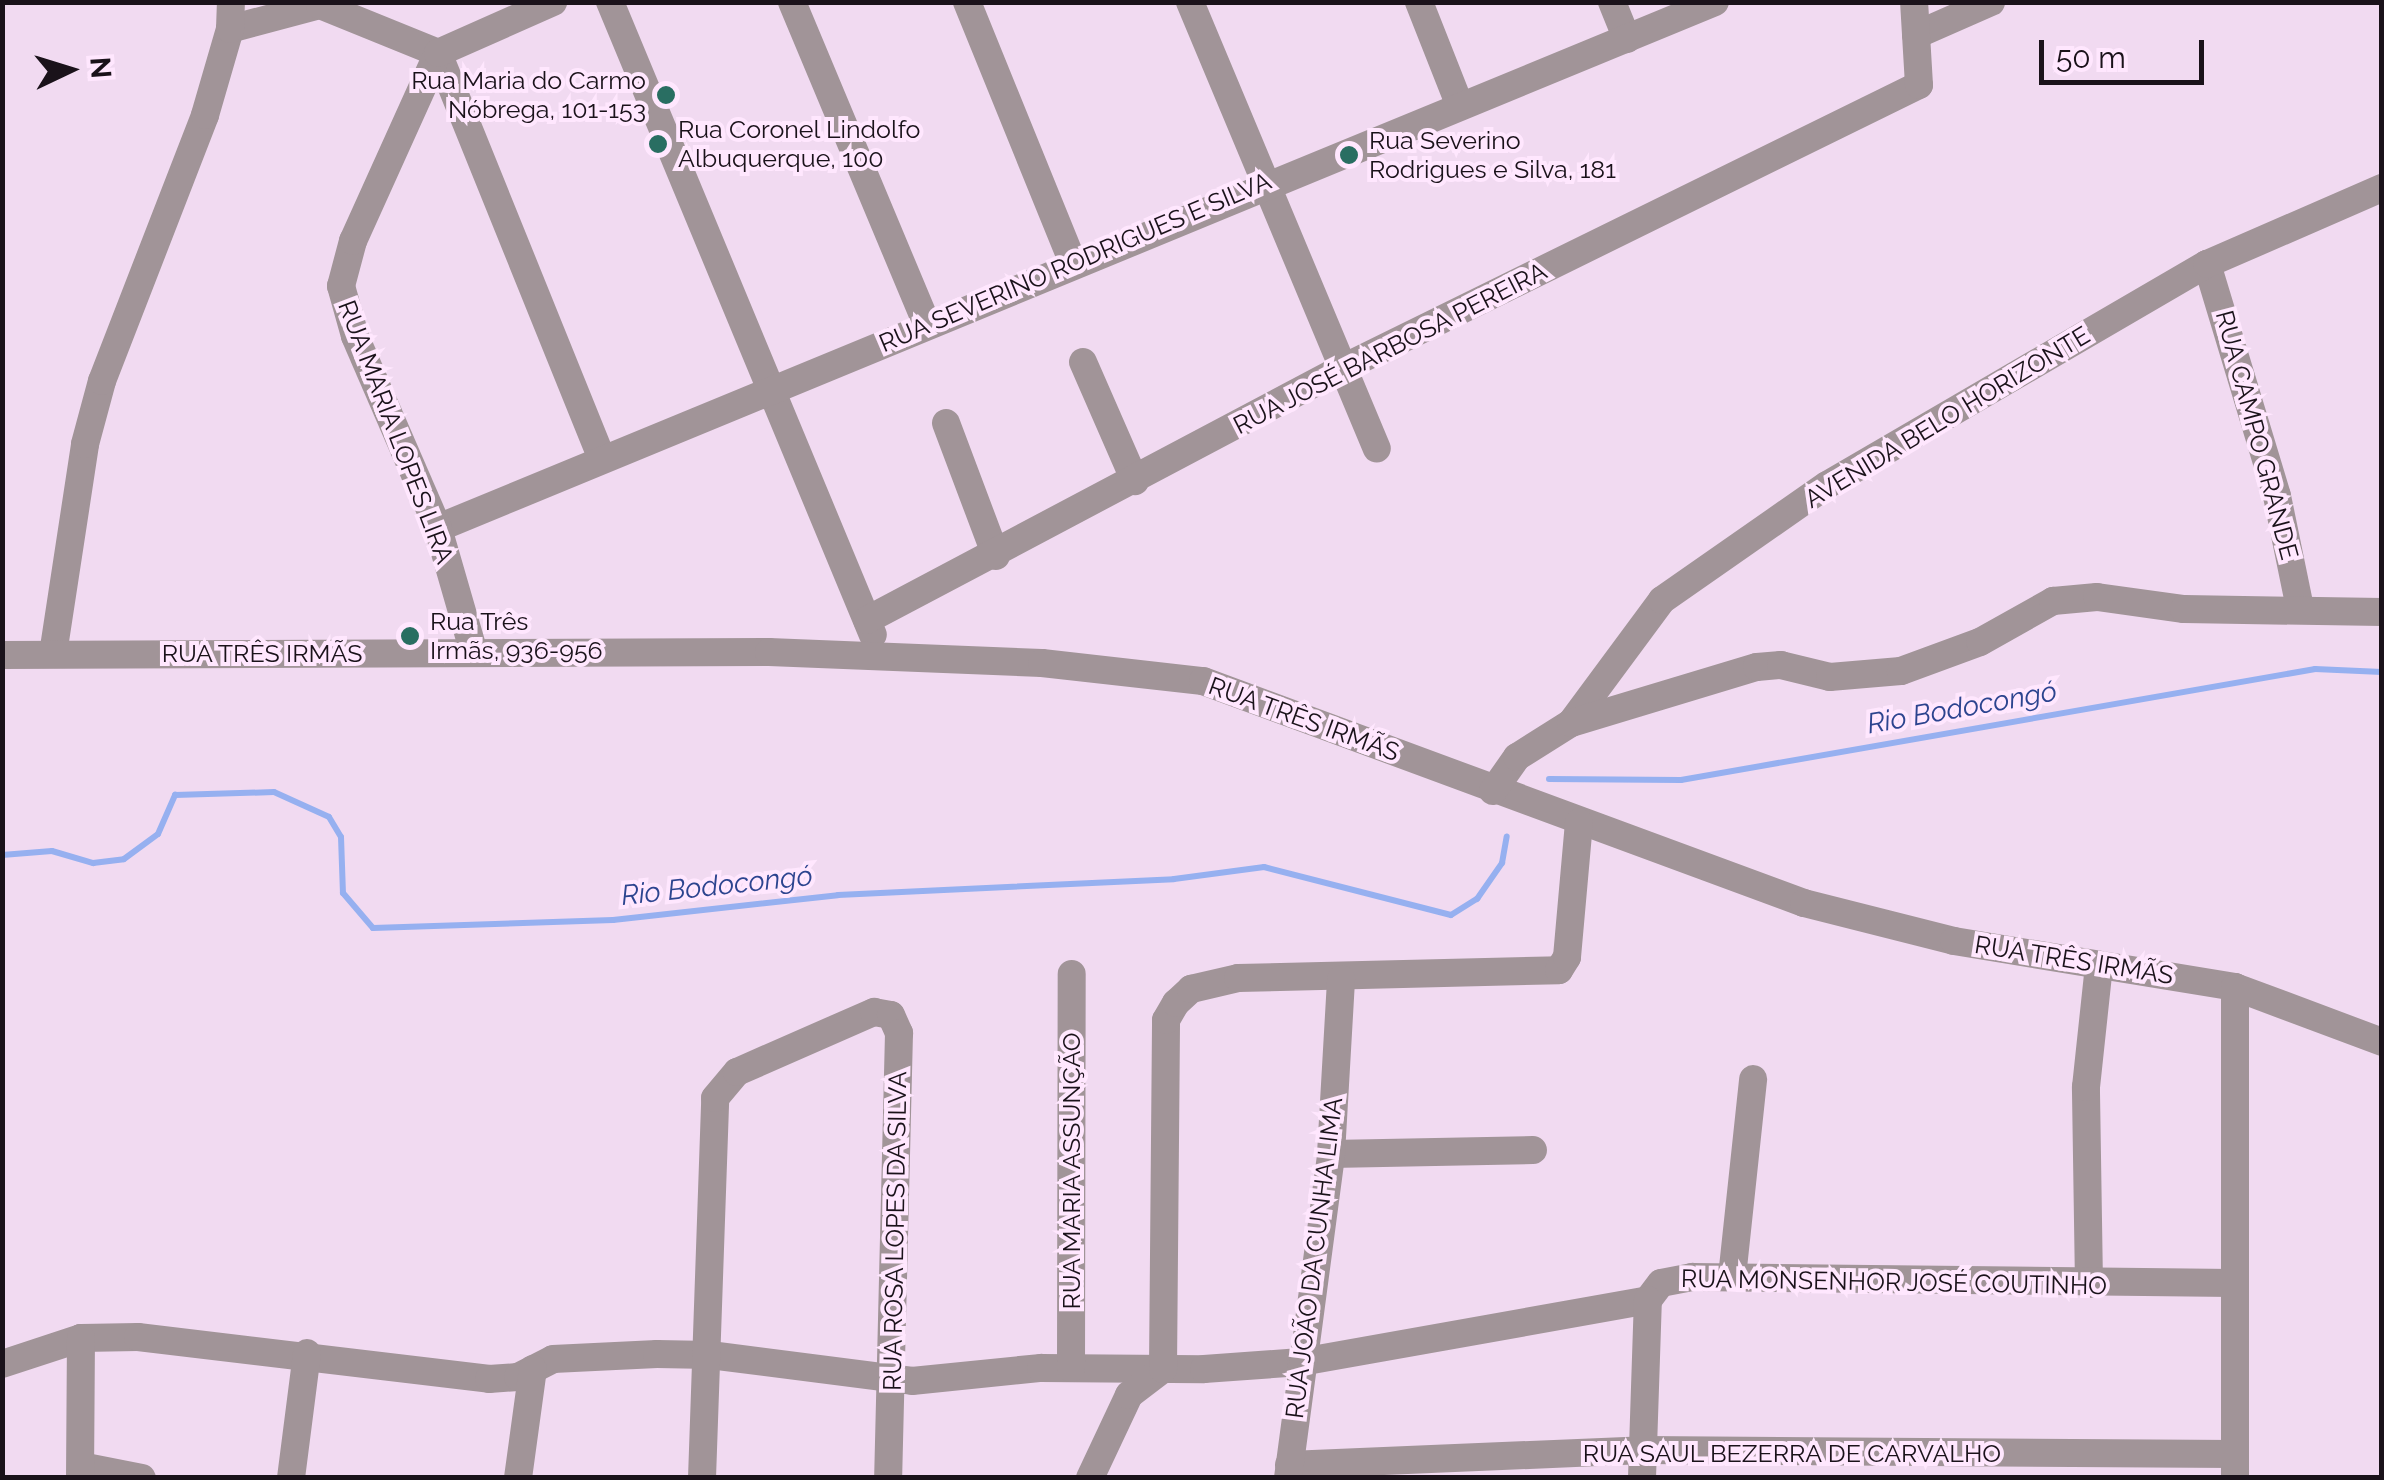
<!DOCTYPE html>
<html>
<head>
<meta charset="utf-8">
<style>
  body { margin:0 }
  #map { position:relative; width:2384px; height:1480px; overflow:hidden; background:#f1daf1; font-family:Raleway,sans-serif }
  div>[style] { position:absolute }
  .stream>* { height:6px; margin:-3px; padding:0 3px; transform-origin:3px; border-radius:3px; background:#96b0f0 }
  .minor>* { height:28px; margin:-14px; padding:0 14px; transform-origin:14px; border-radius:14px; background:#a19498 }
  .dots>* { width:28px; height:28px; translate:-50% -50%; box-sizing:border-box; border:5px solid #ffe7fe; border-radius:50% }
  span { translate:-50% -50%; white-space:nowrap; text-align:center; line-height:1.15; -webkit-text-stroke:8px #ffe7fe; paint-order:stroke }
  .poi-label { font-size:25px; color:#1a121a }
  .right { translate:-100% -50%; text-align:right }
  .left { translate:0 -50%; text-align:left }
  .street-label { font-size:25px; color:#1a121a }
  .water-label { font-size:28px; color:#2c448f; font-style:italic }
  .frame { position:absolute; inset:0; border:5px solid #1a121a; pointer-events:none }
  .north { position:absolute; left:20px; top:20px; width:100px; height:100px; -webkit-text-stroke:8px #ffe7fe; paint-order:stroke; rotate:86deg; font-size:28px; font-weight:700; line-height:40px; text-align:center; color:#1a121a }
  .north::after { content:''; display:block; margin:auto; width:35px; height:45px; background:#1a121a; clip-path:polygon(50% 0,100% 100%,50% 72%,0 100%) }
  .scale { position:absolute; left:2039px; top:40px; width:165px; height:45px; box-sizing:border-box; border:5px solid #1a121a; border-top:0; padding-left:12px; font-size:30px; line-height:35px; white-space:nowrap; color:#1a121a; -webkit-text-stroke:8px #ffe7fe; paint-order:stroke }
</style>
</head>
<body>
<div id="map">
  <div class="stream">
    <div style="left:1549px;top:779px;width:132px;rotate:0.4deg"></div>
    <div style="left:1681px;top:780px;width:644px;rotate:-9.93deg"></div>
    <div style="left:2315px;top:669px;width:67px;rotate:2.6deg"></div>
    <div style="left:2px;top:855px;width:50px;rotate:-4.6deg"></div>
    <div style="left:52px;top:851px;width:43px;rotate:16.3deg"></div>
    <div style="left:93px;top:863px;width:31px;rotate:-7deg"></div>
    <div style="left:124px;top:859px;width:42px;rotate:-36.3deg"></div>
    <div style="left:158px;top:834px;width:43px;rotate:-66.4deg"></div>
    <div style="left:175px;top:795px;width:99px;rotate:-1.7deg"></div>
    <div style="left:274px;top:792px;width:60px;rotate:24.4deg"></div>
    <div style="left:329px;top:817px;width:23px;rotate:59deg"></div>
    <div style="left:341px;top:837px;width:56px;rotate:88deg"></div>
    <div style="left:343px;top:893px;width:46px;rotate:49.4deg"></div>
    <div style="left:373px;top:928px;width:240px;rotate:-1.9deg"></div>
    <div style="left:613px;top:920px;width:226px;rotate:-6.3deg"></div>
    <div style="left:838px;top:895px;width:336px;rotate:-2.7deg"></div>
    <div style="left:1174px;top:879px;width:91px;rotate:-7.6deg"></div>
    <div style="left:1264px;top:867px;width:193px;rotate:14.4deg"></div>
    <div style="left:1451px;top:915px;width:31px;rotate:-32deg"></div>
    <div style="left:1477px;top:899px;width:44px;rotate:-55.2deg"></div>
    <div style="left:1502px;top:863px;width:27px;rotate:-80deg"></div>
  </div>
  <div class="minor">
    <div style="left:610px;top:2px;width:685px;rotate:67.44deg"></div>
    <div style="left:792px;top:2px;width:349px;rotate:67.3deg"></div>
    <div style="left:967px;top:2px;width:282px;rotate:67.9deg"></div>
    <div style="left:1190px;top:2px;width:484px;rotate:67.3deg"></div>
    <div style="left:1419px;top:2px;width:112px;rotate:68.5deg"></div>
    <div style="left:1612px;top:2px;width:40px;rotate:68deg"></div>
    <div style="left:230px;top:29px;width:93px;rotate:-14.9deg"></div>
    <div style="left:320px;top:5px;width:127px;rotate:22.1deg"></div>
    <div style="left:438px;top:53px;width:437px;rotate:68deg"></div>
    <div style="left:1916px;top:35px;width:82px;rotate:-23.7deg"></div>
    <div style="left:2207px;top:264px;width:242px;rotate:73.2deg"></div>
    <div style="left:2277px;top:496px;width:114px;rotate:78.4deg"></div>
    <div style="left:1083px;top:362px;width:130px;rotate:66.4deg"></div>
    <div style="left:946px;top:423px;width:142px;rotate:69.4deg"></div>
    <div style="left:438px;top:528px;width:1381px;rotate:-22.39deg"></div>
    <div style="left:867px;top:620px;width:536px;rotate:-27.9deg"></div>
    <div style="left:1341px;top:369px;width:644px;rotate:-26.17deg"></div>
    <div style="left:1919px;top:85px;width:83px;rotate:-93.4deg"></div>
    <div style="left:474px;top:653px;width:130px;rotate:-106.1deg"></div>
    <div style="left:438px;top:528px;width:209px;rotate:-113.4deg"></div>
    <div style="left:355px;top:336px;width:52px;rotate:-105.6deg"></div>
    <div style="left:341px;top:286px;width:47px;rotate:-75.1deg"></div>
    <div style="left:353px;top:241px;width:206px;rotate:-65.7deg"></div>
    <div style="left:438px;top:53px;width:126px;rotate:-23.9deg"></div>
    <div style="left:53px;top:654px;width:212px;rotate:-81.3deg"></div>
    <div style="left:85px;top:444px;width:65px;rotate:-74.9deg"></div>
    <div style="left:102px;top:381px;width:285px;rotate:-68.8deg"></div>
    <div style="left:205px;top:115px;width:90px;rotate:-73.8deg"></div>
    <div style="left:230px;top:29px;width:27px;rotate:-88deg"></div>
    <div style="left:2px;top:655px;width:767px;rotate:-0.22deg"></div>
    <div style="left:769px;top:652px;width:273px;rotate:2.3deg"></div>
    <div style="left:1042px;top:663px;width:162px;rotate:6.4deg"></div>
    <div style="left:1203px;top:681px;width:641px;rotate:20.27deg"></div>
    <div style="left:1804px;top:903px;width:155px;rotate:14.2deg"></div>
    <div style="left:1954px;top:941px;width:285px;rotate:9.3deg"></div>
    <div style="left:2235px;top:987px;width:157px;rotate:20.5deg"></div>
    <div style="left:1571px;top:723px;width:153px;rotate:-53.5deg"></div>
    <div style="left:1662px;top:600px;width:201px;rotate:-34.9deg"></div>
    <div style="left:1827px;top:485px;width:440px;rotate:-30.2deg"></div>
    <div style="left:2207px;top:264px;width:191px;rotate:-23.5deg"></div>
    <div style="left:1493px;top:791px;width:42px;rotate:-54.8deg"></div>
    <div style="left:1517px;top:757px;width:64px;rotate:-32.2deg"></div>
    <div style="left:1571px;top:723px;width:194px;rotate:-16.8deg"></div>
    <div style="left:1757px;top:667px;width:24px;rotate:-5deg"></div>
    <div style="left:1781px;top:665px;width:50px;rotate:13.8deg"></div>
    <div style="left:1830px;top:677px;width:71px;rotate:-4.8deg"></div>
    <div style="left:1901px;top:671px;width:84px;rotate:-20.2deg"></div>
    <div style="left:1980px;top:642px;width:84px;rotate:-29.3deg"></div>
    <div style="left:2053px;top:601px;width:44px;rotate:-5.2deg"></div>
    <div style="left:2097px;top:597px;width:88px;rotate:7.9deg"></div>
    <div style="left:2184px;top:609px;width:198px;rotate:0.9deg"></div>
    <div style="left:1331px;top:1154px;width:202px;rotate:-1.1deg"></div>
    <div style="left:1732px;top:1277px;width:199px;rotate:-83.9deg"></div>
    <div style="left:2089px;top:1284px;width:197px;rotate:-90.9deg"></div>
    <div style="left:2086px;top:1087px;width:123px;rotate:-83.9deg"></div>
    <div style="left:2px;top:1364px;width:83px;rotate:-18.2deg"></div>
    <div style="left:81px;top:1338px;width:57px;rotate:-1deg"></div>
    <div style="left:138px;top:1337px;width:354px;rotate:6.8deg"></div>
    <div style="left:489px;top:1379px;width:29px;rotate:-4deg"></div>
    <div style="left:518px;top:1377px;width:39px;rotate:-27deg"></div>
    <div style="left:553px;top:1359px;width:104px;rotate:-2.8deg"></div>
    <div style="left:657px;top:1354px;width:53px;rotate:1.1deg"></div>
    <div style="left:710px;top:1355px;width:204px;rotate:7.3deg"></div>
    <div style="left:912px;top:1381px;width:130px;rotate:-5.8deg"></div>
    <div style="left:1041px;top:1368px;width:163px;rotate:0.4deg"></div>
    <div style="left:1204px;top:1369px;width:97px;rotate:-4.1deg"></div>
    <div style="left:1301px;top:1362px;width:352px;rotate:-10.1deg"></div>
    <div style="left:1648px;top:1300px;width:21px;rotate:-53deg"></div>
    <div style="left:1661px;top:1283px;width:32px;rotate:-11deg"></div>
    <div style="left:1692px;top:1277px;width:541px;rotate:0.64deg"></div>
    <div style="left:1071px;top:1368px;width:394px;rotate:-89.9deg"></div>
    <div style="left:1289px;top:1465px;width:355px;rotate:-2.4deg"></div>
    <div style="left:1644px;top:1450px;width:590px;rotate:0.39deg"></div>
    <div style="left:81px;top:1466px;width:62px;rotate:11.1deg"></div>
    <div style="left:80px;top:1478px;width:140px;rotate:-89.6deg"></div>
    <div style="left:291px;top:1478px;width:126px;rotate:-82.7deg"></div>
    <div style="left:518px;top:1478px;width:110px;rotate:-82.2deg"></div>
    <div style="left:702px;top:1478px;width:380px;rotate:-88deg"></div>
    <div style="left:715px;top:1098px;width:34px;rotate:-50deg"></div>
    <div style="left:737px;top:1072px;width:150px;rotate:-23.7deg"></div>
    <div style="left:874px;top:1012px;width:17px;rotate:10deg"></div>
    <div style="left:891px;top:1015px;width:20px;rotate:66deg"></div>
    <div style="left:899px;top:1033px;width:445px;rotate:91.4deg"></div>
    <div style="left:1090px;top:1478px;width:92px;rotate:-64.8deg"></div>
    <div style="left:1129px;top:1395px;width:43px;rotate:-37.4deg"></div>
    <div style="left:1163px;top:1369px;width:349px;rotate:-89.5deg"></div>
    <div style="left:1166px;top:1020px;width:20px;rotate:-60deg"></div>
    <div style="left:1176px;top:1003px;width:21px;rotate:-43deg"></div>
    <div style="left:1191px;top:989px;width:48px;rotate:-13.2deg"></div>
    <div style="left:1238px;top:978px;width:321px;rotate:-1.4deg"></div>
    <div style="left:1559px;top:970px;width:15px;rotate:-58deg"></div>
    <div style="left:1567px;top:957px;width:135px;rotate:-84.9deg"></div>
    <div style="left:1288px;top:1478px;width:327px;rotate:-82.4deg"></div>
    <div style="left:1331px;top:1154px;width:175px;rotate:-86.7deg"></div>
    <div style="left:1642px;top:1478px;width:178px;rotate:-88.1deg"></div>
    <div style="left:2235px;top:1478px;width:491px;rotate:-90deg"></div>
  </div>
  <div class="dots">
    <div style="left:666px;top:95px;background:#296e62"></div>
    <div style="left:658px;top:144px;background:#296e62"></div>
    <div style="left:1349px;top:155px;background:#296e62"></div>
    <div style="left:410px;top:636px;background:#296e62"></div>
  </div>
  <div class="poi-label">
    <span class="right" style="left:646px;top:95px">Rua Maria do Carmo<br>Nóbrega, 101-153</span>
    <span class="left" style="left:678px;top:144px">Rua Coronel Lindolfo<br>Albuquerque, 100</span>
    <span class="left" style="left:1369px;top:155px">Rua Severino<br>Rodrigues e Silva, 181</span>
    <span class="left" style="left:430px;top:636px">Rua Três<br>Irmãs, 936-956</span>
  </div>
  <div class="street-label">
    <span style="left:1075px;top:262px;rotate:-23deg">RUA SEVERINO RODRIGUES E SILVA</span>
    <span style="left:1390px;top:348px;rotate:-27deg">RUA JOSÉ BARBOSA PEREIRA</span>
    <span style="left:1947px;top:417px;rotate:-31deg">AVENIDA BELO HORIZONTE</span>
    <span style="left:396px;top:432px;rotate:69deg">RUA MARIA LOPES LIRA</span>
    <span style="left:2257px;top:435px;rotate:75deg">RUA CAMPO GRANDE</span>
    <span style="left:262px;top:653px">RUA TRÊS IRMÃS</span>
    <span style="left:1304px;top:719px;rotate:20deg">RUA TRÊS IRMÃS</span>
    <span style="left:2074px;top:960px;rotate:9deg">RUA TRÊS IRMÃS</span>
    <span style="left:1071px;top:1171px;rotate:-90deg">RUA MARIA ASSUNÇÃO</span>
    <span style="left:895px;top:1231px;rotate:-89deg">RUA ROSA LOPES DA SILVA</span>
    <span style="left:1314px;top:1258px;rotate:-83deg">RUA JOÃO DA CUNHA LIMA</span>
    <span style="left:1894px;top:1282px;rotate:1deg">RUA MONSENHOR JOSÉ COUTINHO</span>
    <span style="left:1792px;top:1453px">RUA SAUL BEZERRA DE CARVALHO</span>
  </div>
  <div class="water-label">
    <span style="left:1962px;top:708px;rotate:-10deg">Rio Bodocongó</span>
    <span style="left:717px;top:886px;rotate:-6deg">Rio Bodocongó</span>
  </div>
  <div class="frame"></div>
  <div class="north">N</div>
  <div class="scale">50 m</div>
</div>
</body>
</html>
